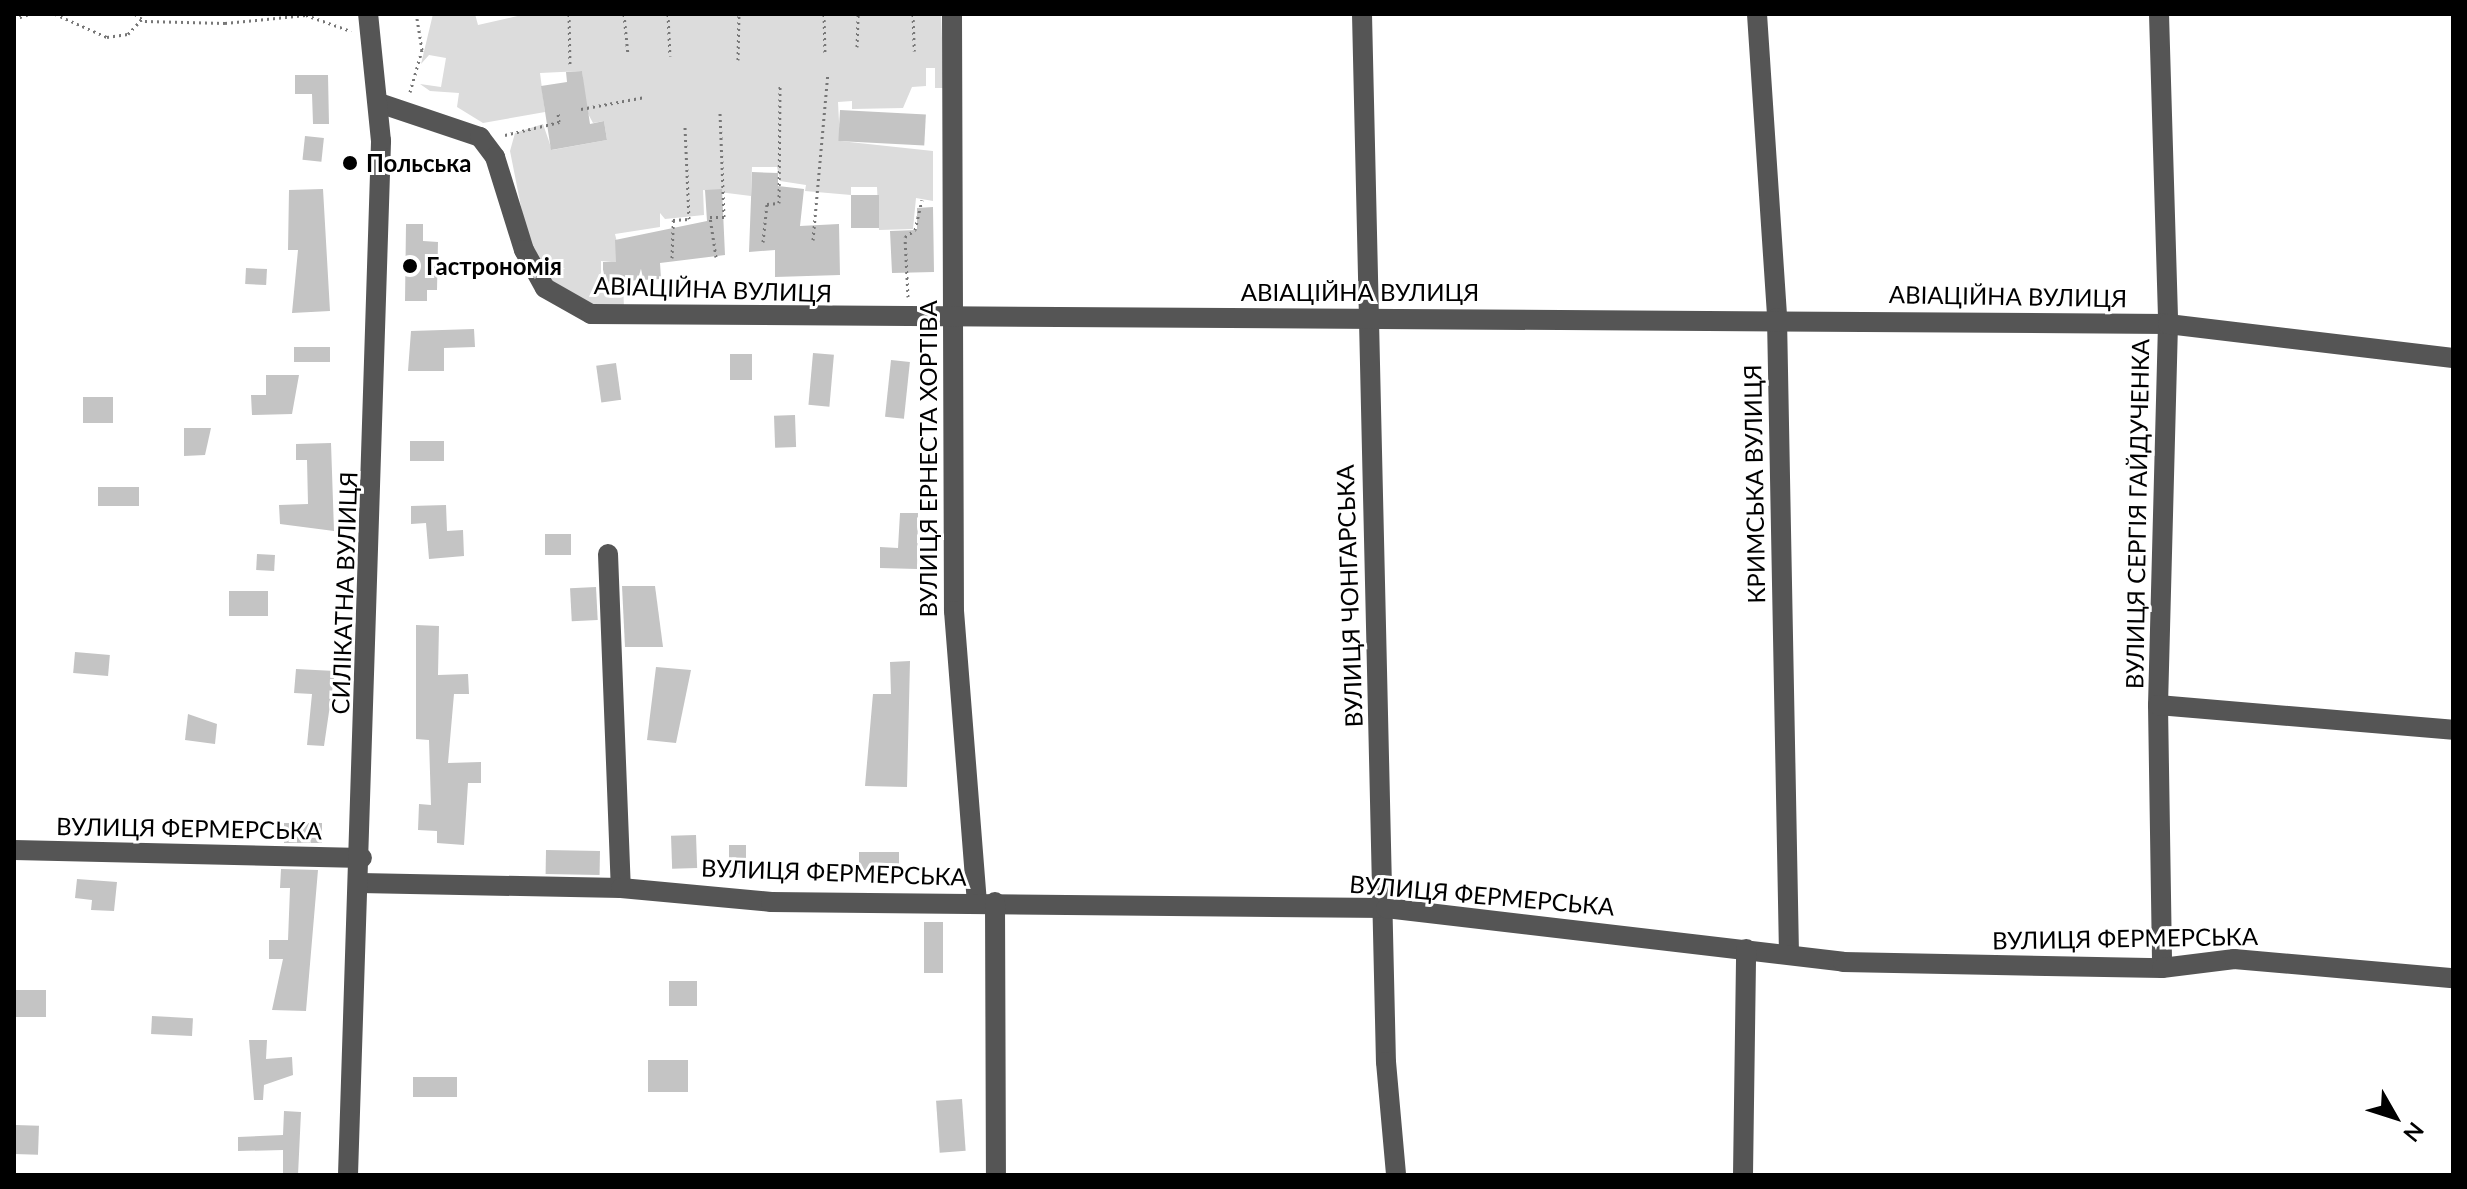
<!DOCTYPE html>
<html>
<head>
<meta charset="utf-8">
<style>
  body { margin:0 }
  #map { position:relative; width:2467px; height:1189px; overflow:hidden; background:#fff; font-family:Lato,sans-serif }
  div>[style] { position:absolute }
  .green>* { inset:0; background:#dcdcdc }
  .building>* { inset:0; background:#c4c4c4; transform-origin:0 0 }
  .path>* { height:3px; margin-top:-1.5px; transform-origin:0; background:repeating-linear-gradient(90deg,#777 0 2px,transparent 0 6px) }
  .minor>* { height:20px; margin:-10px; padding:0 10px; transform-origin:10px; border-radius:10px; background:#555 }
  .dots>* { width:22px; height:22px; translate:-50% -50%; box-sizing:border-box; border:4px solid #fff; border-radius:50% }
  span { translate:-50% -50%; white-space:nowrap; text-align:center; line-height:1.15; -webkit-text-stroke:6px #fff; paint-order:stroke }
  .poi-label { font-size:24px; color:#000; font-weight:700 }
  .left { translate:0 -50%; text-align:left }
  .street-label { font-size:24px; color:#000 }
  .frame { position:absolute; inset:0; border:16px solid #000; pointer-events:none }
  .north { position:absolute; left:2355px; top:1077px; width:80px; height:80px; -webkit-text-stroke:6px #fff; paint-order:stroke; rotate:129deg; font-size:22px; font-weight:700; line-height:32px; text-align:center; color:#000 }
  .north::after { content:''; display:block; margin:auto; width:28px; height:36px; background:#000; clip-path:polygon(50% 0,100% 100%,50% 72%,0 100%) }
</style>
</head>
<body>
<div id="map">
  <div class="green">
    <div style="clip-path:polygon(433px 14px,475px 14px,478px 25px,526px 14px,941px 14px,944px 88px,935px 88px,935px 68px,926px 68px,926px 86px,912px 87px,903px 108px,852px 109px,852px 101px,838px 102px,840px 141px,933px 151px,933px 201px,916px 198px,913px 229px,879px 230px,877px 187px,851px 187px,851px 195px,805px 191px,806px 185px,780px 181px,777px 167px,752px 167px,751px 196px,703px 190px,704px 215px,665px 219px,660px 213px,660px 227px,615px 234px,622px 263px,601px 261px,601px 270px,603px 282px,623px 281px,624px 308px,599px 307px,549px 283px,527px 237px,510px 151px,515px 133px,543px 124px,552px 150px,607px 140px,604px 121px,593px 123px,586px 110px,582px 71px,540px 73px,545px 112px,483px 123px,457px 107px,459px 93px,430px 91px,420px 84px,441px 87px,446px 58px,429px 55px,421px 64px)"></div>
  </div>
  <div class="building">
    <div style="clip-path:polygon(582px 71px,590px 124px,604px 121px,607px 140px,551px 150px,541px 86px,567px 82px,566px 72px)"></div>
    <div style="clip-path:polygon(295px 75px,328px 75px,329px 124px,313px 124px,312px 94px,295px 94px)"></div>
    <div style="left:840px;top:110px;width:86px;height:31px;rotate:3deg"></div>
    <div style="left:305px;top:136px;width:19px;height:24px;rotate:6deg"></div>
    <div style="clip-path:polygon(752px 172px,778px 173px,778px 186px,804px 189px,800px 226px,839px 224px,840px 275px,775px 277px,775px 250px,749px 252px)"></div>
    <div style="clip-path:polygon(323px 189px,330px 311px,292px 313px,298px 250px,288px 250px,289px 190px)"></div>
    <div style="clip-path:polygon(722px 189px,725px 255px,660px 263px,661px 279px,603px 282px,603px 262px,616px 262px,615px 240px,707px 221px,705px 190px)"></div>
    <div style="left:851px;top:195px;width:28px;height:33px"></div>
    <div style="clip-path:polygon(933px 207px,934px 272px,892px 273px,890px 231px,917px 230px,917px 208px)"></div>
    <div style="clip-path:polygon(406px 224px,423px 224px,423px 241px,438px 242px,437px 290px,427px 290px,427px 301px,405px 301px)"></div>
    <div style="left:246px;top:268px;width:21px;height:16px;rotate:3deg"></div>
    <div style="clip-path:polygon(474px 329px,475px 347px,444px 348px,444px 371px,408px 371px,411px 331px)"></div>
    <div style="left:330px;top:347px;width:15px;height:36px;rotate:90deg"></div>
    <div style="left:813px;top:353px;width:21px;height:52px;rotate:5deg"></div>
    <div style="left:730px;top:354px;width:22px;height:26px"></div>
    <div style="left:891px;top:360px;width:19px;height:57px;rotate:6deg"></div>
    <div style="left:616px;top:363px;width:37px;height:20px;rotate:82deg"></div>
    <div style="clip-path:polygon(266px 375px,299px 375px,292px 414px,252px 415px,251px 395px,266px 395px)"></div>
    <div style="left:113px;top:397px;width:26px;height:30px;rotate:90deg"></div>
    <div style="left:795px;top:415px;width:32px;height:21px;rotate:88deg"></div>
    <div style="clip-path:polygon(184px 428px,211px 428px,205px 455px,184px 456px)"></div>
    <div style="left:410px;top:441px;width:34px;height:20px"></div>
    <div style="clip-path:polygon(331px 443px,334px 531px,280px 524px,279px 505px,308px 504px,307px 460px,296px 460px,296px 444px)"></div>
    <div style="left:139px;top:487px;width:19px;height:41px;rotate:90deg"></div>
    <div style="clip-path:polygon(446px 505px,447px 531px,463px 530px,464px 556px,429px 559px,426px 523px,411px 524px,411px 506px)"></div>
    <div style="clip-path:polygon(900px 513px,918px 513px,917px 569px,880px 568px,880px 547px,898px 548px)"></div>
    <div style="left:545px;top:534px;width:26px;height:21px"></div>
    <div style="left:257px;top:554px;width:18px;height:16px;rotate:3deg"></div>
    <div style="clip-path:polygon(622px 586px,655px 586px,663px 647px,625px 647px)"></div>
    <div style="left:596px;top:587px;width:33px;height:26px;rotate:87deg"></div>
    <div style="left:268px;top:591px;width:25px;height:39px;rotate:90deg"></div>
    <div style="clip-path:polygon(416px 625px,439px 626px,438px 675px,468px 674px,469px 694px,454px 694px,448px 763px,481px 762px,481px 783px,468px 783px,464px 845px,437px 843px,437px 831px,418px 830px,419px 804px,431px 805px,429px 740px,416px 739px)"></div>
    <div style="left:75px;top:652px;width:35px;height:21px;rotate:5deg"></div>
    <div style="clip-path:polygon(910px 661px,907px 787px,865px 786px,873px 694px,891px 694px,890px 662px)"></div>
    <div style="clip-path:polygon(656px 667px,691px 670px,676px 743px,647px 740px)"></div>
    <div style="clip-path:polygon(296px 669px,335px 671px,324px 746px,307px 745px,312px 694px,294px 693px)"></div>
    <div style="clip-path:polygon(188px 714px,217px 724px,215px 744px,185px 740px)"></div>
    <div style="left:284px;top:823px;width:38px;height:20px"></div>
    <div style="left:696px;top:835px;width:33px;height:25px;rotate:88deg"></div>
    <div style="left:729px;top:845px;width:17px;height:29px"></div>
    <div style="left:546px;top:850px;width:54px;height:24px;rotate:1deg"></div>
    <div style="left:859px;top:852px;width:40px;height:21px"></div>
    <div style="clip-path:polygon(281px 869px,318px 870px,306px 1011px,272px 1010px,283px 959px,269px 959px,269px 940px,288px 940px,290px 888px,280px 888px)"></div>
    <div style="clip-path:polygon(77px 879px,117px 882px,114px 911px,91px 910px,92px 900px,75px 898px)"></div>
    <div style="left:943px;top:922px;width:51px;height:19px;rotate:90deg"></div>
    <div style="left:669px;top:981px;width:28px;height:25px"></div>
    <div style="left:14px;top:990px;width:32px;height:27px"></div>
    <div style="left:152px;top:1016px;width:41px;height:18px;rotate:3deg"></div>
    <div style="clip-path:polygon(249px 1040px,267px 1040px,266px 1059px,292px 1057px,293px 1075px,264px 1085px,263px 1100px,254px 1100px)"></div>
    <div style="left:648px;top:1060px;width:40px;height:32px"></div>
    <div style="left:413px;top:1077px;width:44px;height:20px"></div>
    <div style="left:962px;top:1099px;width:52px;height:26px;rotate:86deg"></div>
    <div style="clip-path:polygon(284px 1111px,301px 1112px,298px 1175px,283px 1175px,283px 1150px,238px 1151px,238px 1137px,283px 1135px)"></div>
    <div style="left:15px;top:1125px;width:24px;height:29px;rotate:2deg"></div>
  </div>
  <div class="path">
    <div style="left:55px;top:14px;width:57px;rotate:23.9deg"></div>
    <div style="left:107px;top:37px;width:21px;rotate:-8deg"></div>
    <div style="left:128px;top:34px;width:21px;rotate:-47deg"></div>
    <div style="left:135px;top:14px;width:12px;rotate:35deg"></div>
    <div style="left:145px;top:21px;width:80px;rotate:1.4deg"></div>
    <div style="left:225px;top:23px;width:81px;rotate:-5.6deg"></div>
    <div style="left:306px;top:15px;width:48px;rotate:19.6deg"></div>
    <div style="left:569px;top:14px;width:50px;rotate:88.9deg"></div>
    <div style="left:624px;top:14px;width:41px;rotate:84.4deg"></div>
    <div style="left:668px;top:14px;width:42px;rotate:87.3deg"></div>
    <div style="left:824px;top:14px;width:41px;rotate:88.6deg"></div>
    <div style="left:913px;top:14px;width:37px;rotate:88deg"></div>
    <div style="left:14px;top:19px;width:16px;rotate:-18deg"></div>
    <div style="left:857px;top:47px;width:33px;rotate:-88deg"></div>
    <div style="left:738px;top:60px;width:46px;rotate:-88.8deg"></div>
    <div style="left:410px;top:92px;width:44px;rotate:-74.1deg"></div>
    <div style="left:422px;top:50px;width:36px;rotate:-99deg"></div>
    <div style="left:581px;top:109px;width:65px;rotate:-10.6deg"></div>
    <div style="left:505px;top:135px;width:56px;rotate:-13.5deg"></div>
    <div style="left:559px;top:122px;width:9px;rotate:-96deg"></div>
    <div style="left:813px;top:240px;width:168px;rotate:-84.9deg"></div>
    <div style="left:763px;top:242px;width:38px;rotate:-84deg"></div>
    <div style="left:767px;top:204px;width:12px;rotate:-5deg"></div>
    <div style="left:779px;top:203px;width:118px;rotate:-89.5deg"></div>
    <div style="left:716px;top:257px;width:40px;rotate:-98.5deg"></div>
    <div style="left:710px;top:217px;width:14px"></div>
    <div style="left:724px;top:217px;width:106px;rotate:-92.2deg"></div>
    <div style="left:672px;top:258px;width:38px;rotate:-88deg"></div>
    <div style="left:673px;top:220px;width:16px;rotate:-4deg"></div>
    <div style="left:689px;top:219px;width:93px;rotate:-92.5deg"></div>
    <div style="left:908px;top:297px;width:60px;rotate:-92.9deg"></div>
    <div style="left:905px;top:237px;width:12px;rotate:-35deg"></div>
    <div style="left:915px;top:230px;width:31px;rotate:-77deg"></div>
  </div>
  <div class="minor">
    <div style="left:952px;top:14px;width:597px;rotate:89.81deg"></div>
    <div style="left:954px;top:611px;width:292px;rotate:85.5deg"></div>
    <div style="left:1362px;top:14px;width:1048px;rotate:88.69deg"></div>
    <div style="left:1386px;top:1062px;width:113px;rotate:84.9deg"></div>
    <div style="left:1757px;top:14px;width:305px;rotate:86.2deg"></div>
    <div style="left:1777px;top:318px;width:635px;rotate:88.92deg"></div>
    <div style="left:2159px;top:14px;width:310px;rotate:88.3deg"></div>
    <div style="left:2168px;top:324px;width:381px;rotate:91.5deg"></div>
    <div style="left:2158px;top:705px;width:263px;rotate:89.1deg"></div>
    <div style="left:379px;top:103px;width:107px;rotate:18.6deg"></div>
    <div style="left:480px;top:137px;width:25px;rotate:53deg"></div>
    <div style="left:495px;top:157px;width:97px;rotate:72.7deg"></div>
    <div style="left:524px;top:250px;width:43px;rotate:61.1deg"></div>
    <div style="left:545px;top:288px;width:53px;rotate:29.5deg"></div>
    <div style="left:591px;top:314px;width:1577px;rotate:0.36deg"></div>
    <div style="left:2168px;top:324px;width:287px;rotate:6.8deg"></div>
    <div style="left:608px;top:554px;width:334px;rotate:87.8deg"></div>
    <div style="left:2158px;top:705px;width:296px;rotate:4.8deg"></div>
    <div style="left:14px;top:850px;width:348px;rotate:1.3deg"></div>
    <div style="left:360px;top:883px;width:261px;rotate:1.1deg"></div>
    <div style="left:621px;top:888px;width:151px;rotate:5.3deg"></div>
    <div style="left:771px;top:902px;width:615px;rotate:0.56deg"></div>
    <div style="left:1386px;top:908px;width:460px;rotate:6.7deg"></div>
    <div style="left:1843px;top:962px;width:319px;rotate:1.1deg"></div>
    <div style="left:2162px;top:968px;width:73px;rotate:-7.1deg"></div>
    <div style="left:2234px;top:959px;width:220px;rotate:5deg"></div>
    <div style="left:995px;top:902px;width:273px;rotate:89.8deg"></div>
    <div style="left:348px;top:1175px;width:1035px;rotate:-88.17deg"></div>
    <div style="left:381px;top:141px;width:128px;rotate:-95.8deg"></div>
    <div style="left:1743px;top:1175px;width:226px;rotate:-89.2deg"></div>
  </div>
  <div class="dots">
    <div style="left:350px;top:163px;background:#000"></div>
    <div style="left:410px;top:266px;background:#000"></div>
  </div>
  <div class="poi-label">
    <span class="left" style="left:366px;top:163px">Польська</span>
    <span class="left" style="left:426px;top:266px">Гастрономія</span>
  </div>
  <div class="street-label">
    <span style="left:713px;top:289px;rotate:2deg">АВІАЦІЙНА ВУЛИЦЯ</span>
    <span style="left:1360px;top:292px">АВІАЦІЙНА ВУЛИЦЯ</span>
    <span style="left:2008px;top:296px;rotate:1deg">АВІАЦІЙНА ВУЛИЦЯ</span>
    <span style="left:928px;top:459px;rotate:-90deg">ВУЛИЦЯ ЕРНЕСТА ХОРТІВА</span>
    <span style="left:1754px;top:484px;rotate:-91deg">КРИМСЬКА ВУЛИЦЯ</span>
    <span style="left:2137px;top:514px;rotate:-89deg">ВУЛИЦЯ СЕРГІЯ ГАЙДУЧЕНКА</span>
    <span style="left:344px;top:593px;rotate:-88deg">СИЛІКАТНА ВУЛИЦЯ</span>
    <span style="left:1349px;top:596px;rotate:-92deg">ВУЛИЦЯ ЧОНГАРСЬКА</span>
    <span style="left:189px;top:828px;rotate:1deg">ВУЛИЦЯ ФЕРМЕРСЬКА</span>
    <span style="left:834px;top:872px;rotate:2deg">ВУЛИЦЯ ФЕРМЕРСЬКА</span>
    <span style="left:1482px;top:895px;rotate:5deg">ВУЛИЦЯ ФЕРМЕРСЬКА</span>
    <span style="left:2125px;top:938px;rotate:-1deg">ВУЛИЦЯ ФЕРМЕРСЬКА</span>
  </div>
  <div class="frame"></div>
  <div class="north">N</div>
</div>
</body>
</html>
